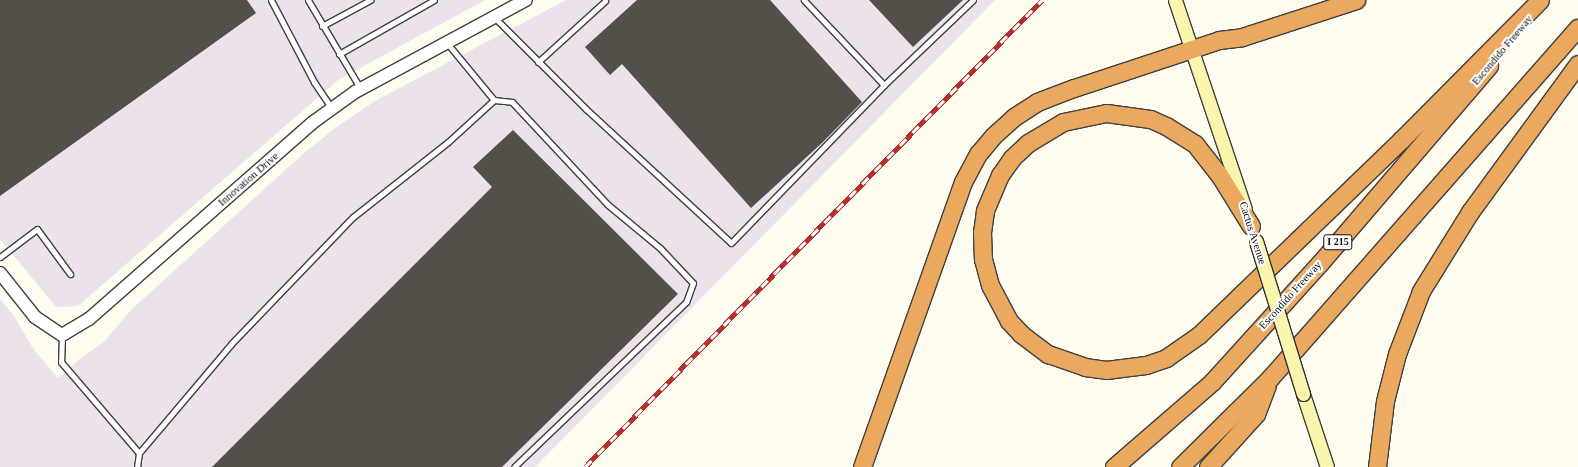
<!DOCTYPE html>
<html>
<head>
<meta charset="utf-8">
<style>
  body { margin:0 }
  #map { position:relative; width:1578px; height:467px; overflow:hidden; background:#fefcee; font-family:"Times New Roman",serif }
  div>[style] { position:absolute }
  .industrial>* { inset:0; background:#ebe2eb }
  .building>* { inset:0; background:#554f4a }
  .roads { filter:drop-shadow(1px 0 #404040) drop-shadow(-1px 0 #404040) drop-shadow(0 1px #404040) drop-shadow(0 -1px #404040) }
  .service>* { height:5px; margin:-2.5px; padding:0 2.5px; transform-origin:2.5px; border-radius:2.5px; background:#fff }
  .tertiary>* { height:12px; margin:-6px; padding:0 6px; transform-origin:6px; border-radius:6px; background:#fff }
  .secondary>* { height:13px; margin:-6.5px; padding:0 6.5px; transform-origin:6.5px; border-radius:6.5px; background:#faf6ad }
  .motorway>* { height:17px; margin:-8.5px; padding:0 8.5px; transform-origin:8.5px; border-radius:8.5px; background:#eba85f }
  .rail>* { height:4.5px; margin-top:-2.25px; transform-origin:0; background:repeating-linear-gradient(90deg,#fff 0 9px,#b52f2e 0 18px); box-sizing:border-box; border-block:1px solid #b52f2e }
  .bridges { filter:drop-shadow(1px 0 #2f2f2f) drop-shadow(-1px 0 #2f2f2f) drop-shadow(0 1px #2f2f2f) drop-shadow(0 -1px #2f2f2f) }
  .secondary-bridge>* { height:13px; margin:-6.5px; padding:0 6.5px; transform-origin:6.5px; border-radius:6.5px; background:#faf6ad }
  span { translate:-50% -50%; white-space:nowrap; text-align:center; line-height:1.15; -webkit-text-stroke:4px #fff; paint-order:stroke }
  .shield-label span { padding:1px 3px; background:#fff; border:1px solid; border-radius:3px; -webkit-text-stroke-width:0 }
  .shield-label { font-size:10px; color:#0d0d0d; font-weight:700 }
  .street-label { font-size:11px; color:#0d0d0d }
</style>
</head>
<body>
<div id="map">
  <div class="industrial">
    <div style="clip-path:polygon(0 0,485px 0,338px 80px,78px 306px,56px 307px,0 239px)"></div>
    <div style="clip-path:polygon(566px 0,995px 0,535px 467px,0 467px,0 299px,14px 316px,34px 350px,58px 378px,82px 357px,104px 342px,131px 310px,304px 153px,338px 126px,375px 101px)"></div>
  </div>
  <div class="building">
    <div style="clip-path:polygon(0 0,247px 0,256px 13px,0 196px)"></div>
    <div style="clip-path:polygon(637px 0,770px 0,862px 102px,823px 142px,751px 208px,622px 64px,610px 75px,585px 47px)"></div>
    <div style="clip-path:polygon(869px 0,963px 0,913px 47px)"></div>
    <div style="clip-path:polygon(513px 130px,678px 294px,502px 467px,212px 467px,492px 187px,473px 167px)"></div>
  </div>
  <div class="roads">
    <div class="service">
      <div style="left:271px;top:0;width:93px;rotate:62.3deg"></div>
      <div style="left:314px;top:82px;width:32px;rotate:56deg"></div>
      <div style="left:308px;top:0;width:102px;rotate:59.4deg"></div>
      <div style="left:495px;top:18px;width:129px;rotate:45deg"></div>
      <div style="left:586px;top:109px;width:197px;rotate:42.7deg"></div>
      <div style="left:731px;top:243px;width:220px;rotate:-45.9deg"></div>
      <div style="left:884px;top:85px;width:117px;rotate:-133.3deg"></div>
      <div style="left:322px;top:26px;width:55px;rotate:-28.4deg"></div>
      <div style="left:447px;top:43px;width:74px;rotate:50.5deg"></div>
      <div style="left:494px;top:100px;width:18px;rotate:6deg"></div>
      <div style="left:512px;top:102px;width:139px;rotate:47deg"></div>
      <div style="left:607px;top:204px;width:69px;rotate:39.7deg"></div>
      <div style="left:660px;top:248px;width:48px;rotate:46.7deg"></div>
      <div style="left:693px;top:283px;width:20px;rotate:110deg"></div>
      <div style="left:686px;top:302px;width:238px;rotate:136.2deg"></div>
      <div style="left:339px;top:54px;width:109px;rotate:-29.6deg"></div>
      <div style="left:538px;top:62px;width:91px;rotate:-42.3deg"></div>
      <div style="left:884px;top:85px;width:123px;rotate:-43.7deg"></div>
      <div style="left:0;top:257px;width:46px;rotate:-37.1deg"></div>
      <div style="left:37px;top:229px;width:56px;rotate:53.7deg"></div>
      <div style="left:62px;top:336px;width:26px;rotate:92deg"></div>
      <div style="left:61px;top:362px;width:120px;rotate:49.4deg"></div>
      <div style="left:139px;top:453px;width:14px;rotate:98deg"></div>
      <div style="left:139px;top:453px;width:143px;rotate:-49.8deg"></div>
      <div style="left:231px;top:344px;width:176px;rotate:-46.2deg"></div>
      <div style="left:353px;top:217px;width:121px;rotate:-38.3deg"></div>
      <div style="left:448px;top:142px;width:62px;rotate:-42.4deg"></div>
    </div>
    <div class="tertiary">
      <div style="left:0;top:273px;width:56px;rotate:51.5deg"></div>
      <div style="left:35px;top:317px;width:32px;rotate:34deg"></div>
      <div style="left:62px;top:335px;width:31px;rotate:-31deg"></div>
      <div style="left:89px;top:319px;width:297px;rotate:-41.3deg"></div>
      <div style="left:312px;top:123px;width:53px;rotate:-35.8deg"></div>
      <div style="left:355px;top:92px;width:194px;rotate:-28.3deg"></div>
    </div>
    <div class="secondary">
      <div style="left:1175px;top:0;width:220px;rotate:71.5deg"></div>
      <div style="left:1303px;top:394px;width:77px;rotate:71.8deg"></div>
    </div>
    <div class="motorway">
      <div style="left:1251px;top:226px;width:59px;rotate:-121.8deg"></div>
      <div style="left:1220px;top:176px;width:41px;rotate:-128deg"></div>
      <div style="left:1195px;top:144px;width:34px;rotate:-148deg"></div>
      <div style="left:1166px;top:126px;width:17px;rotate:-156deg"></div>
      <div style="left:1150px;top:119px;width:44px;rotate:-172.2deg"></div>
      <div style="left:1106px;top:113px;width:44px;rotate:168.2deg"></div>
      <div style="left:1063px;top:122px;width:41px;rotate:149deg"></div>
      <div style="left:1028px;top:143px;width:22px;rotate:137deg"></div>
      <div style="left:1012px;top:158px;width:21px;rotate:125deg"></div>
      <div style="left:1000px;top:175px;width:39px;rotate:113deg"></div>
      <div style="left:985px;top:211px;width:21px;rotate:98deg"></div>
      <div style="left:982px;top:232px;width:27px;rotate:88deg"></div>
      <div style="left:983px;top:259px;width:27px;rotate:75deg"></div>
      <div style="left:990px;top:285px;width:41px;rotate:62.2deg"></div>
      <div style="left:1009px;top:321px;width:18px;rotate:47deg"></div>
      <div style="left:1021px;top:334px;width:34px;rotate:37deg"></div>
      <div style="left:1048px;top:354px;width:39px;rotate:19deg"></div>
      <div style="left:1085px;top:367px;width:21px;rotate:8deg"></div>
      <div style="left:1106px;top:370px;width:40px;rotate:-7.1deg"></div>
      <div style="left:1146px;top:365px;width:21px;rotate:-19deg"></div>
      <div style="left:1166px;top:358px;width:40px;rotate:-34.9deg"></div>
      <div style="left:1199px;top:335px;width:281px;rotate:-44deg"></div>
      <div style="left:1401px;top:140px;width:197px;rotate:-45.2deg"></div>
      <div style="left:862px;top:467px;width:302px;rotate:-70.5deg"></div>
      <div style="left:963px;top:182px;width:32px;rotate:-62deg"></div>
      <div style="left:978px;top:154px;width:23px;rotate:-50deg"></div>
      <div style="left:993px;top:136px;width:28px;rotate:-42deg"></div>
      <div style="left:1014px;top:117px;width:27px;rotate:-33deg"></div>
      <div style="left:1037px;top:102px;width:40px;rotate:-21deg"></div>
      <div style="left:1074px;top:88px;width:153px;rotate:-18.3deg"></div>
      <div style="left:1219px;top:40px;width:23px;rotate:-7deg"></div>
      <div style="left:1242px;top:37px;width:120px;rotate:-18deg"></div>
      <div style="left:1114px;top:467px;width:130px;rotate:-40.9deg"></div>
      <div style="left:1212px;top:382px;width:161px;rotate:-47.8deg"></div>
      <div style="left:1320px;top:263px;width:260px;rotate:-49.4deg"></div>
      <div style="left:1180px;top:467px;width:127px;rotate:-44.7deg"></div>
      <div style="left:1270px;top:378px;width:466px;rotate:-48.7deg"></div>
      <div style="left:1208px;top:467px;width:72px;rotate:-47.8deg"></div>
      <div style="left:1256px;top:414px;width:30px;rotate:-69deg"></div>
      <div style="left:1377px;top:467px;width:66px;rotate:-83.1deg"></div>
      <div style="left:1385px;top:401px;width:49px;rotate:-75.7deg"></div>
      <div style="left:1397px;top:354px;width:67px;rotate:-69.1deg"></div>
      <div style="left:1421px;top:291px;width:93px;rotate:-58.2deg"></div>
      <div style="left:1470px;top:212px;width:183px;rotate:-53.9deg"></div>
    </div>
  </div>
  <div class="rail">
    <div style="left:585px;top:467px;width:653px;rotate:-45.62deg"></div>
  </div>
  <div class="bridges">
    <div class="secondary-bridge">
      <div style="left:1256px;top:241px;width:160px;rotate:72.9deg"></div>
    </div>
  </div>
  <div class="shield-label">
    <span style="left:1338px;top:242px">I 215</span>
  </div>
  <div class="street-label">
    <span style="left:1502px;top:50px;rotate:-50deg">Escondido Freeway</span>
    <span style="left:248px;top:179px;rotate:-41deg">Innovation Drive</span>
    <span style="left:1253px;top:233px;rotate:72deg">Cactus Avenue</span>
    <span style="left:1290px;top:295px;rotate:-48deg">Escondido Freeway</span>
  </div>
</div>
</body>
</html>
